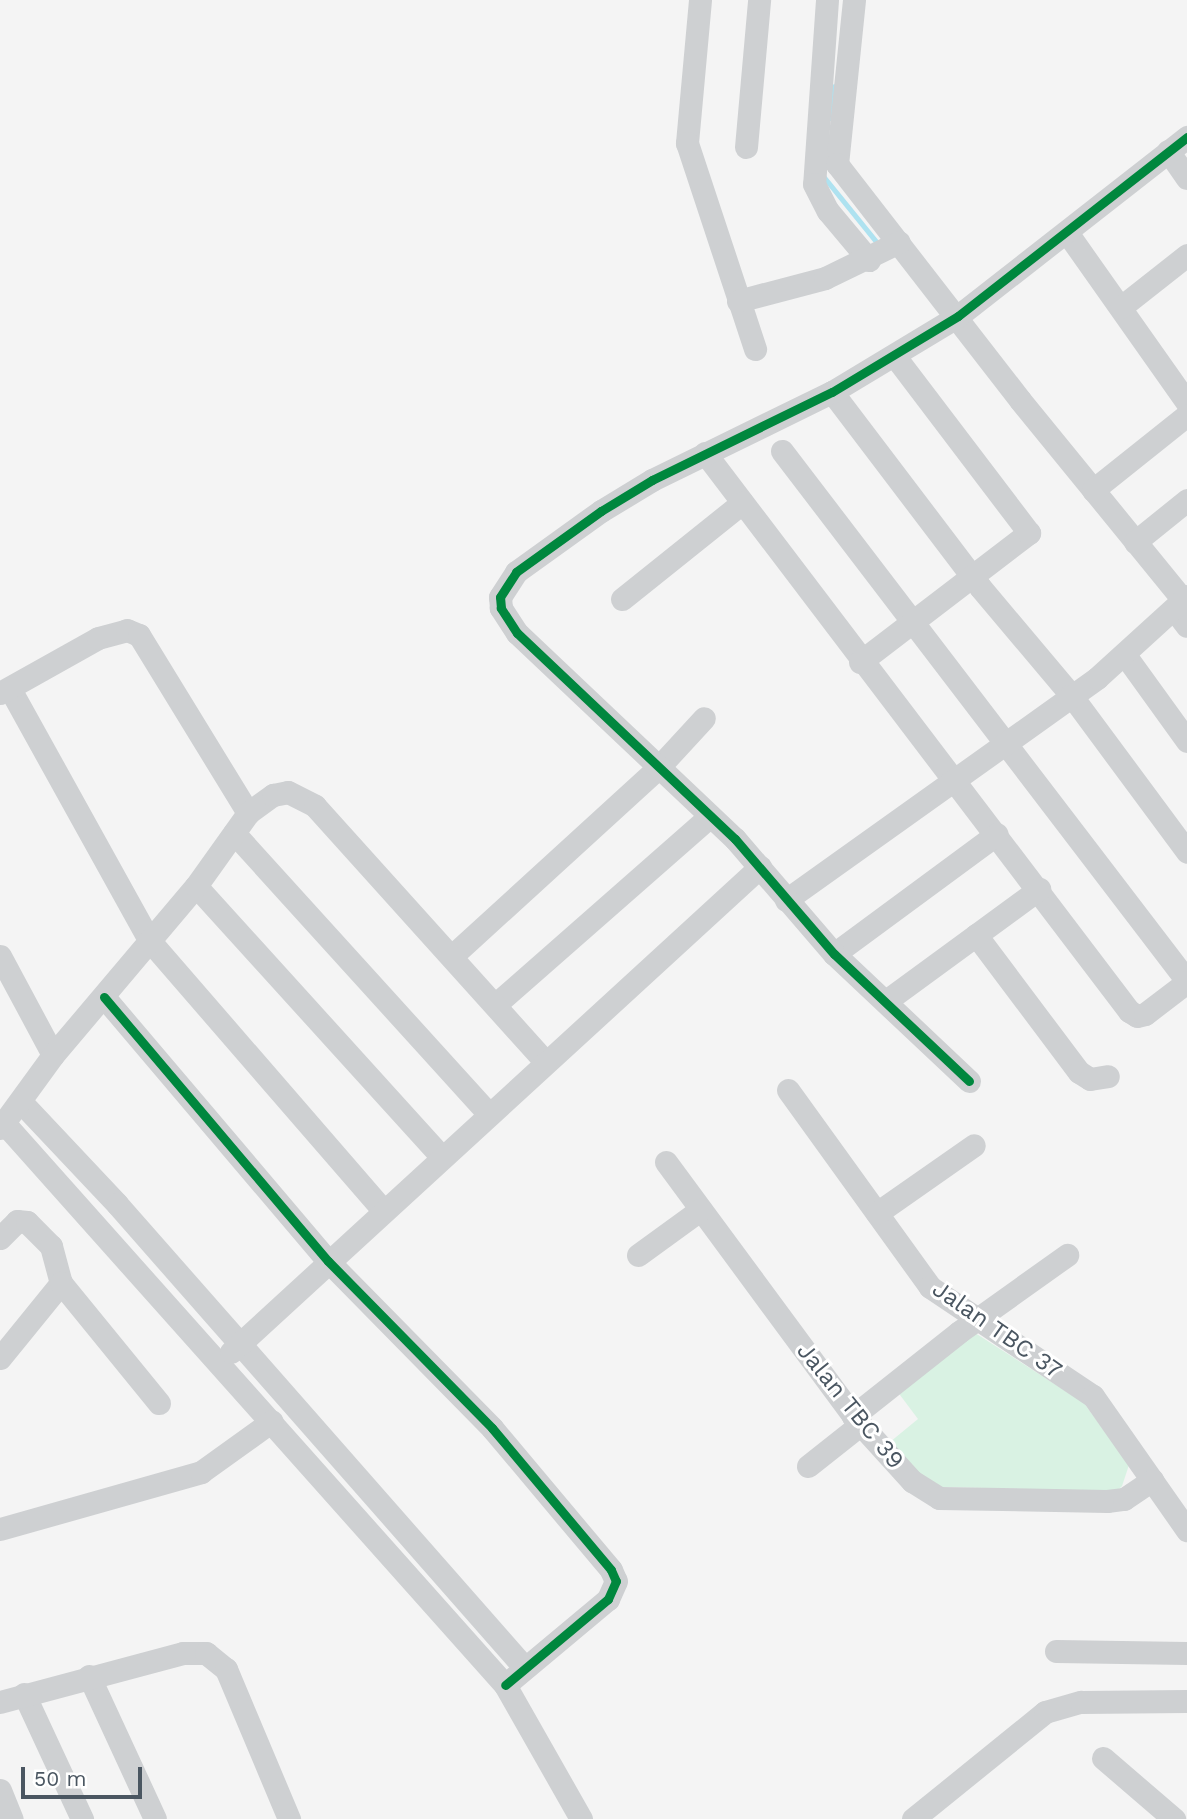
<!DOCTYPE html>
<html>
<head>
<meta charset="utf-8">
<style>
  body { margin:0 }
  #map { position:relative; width:1187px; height:1819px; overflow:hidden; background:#f4f4f4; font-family:"Work Sans",sans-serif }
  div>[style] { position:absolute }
  .green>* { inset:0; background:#d9f2e3 }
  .stream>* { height:5px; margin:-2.5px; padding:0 2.5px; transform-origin:2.5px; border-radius:2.5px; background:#aee2f0 }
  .minor>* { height:23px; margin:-11.5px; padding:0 11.5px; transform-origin:11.5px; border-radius:11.5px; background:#ced0d2 }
  .cycleway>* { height:9px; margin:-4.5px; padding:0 4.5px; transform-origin:4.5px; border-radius:4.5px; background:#00873e }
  span { translate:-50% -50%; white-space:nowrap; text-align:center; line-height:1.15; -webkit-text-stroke:6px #fff; paint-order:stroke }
  .street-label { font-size:24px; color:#4a5661 }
  .scale { position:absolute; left:21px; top:1767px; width:121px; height:32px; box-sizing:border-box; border:4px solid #4a5661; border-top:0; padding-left:9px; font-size:21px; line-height:24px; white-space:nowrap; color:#4a5661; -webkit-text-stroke:5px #fff; paint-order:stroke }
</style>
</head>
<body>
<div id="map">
  <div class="green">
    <div style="clip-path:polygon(972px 1331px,1084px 1403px,1129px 1465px,1122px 1486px,1117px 1491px,941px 1487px,913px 1470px,890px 1442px,918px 1419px,897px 1391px)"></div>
  </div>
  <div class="stream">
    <div style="left:830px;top:118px;width:32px;rotate:-83deg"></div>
    <div style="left:823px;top:176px;width:87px;rotate:51deg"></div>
  </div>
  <div class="minor">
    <div style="left:700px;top:0;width:144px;rotate:95.2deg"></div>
    <div style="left:687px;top:143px;width:217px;rotate:71.7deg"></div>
    <div style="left:827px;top:0;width:184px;rotate:94deg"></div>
    <div style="left:814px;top:184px;width:30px;rotate:63deg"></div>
    <div style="left:828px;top:211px;width:64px;rotate:50.1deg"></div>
    <div style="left:854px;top:0;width:165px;rotate:95.9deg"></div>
    <div style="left:837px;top:164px;width:299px;rotate:52.2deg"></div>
    <div style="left:1020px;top:400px;width:258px;rotate:50.8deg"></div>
    <div style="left:746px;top:147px;width:148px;rotate:-84.9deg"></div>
    <div style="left:1168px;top:151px;width:33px;rotate:55deg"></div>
    <div style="left:1068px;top:234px;width:207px;rotate:54.8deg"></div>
    <div style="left:738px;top:301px;width:90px;rotate:-14.8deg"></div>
    <div style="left:825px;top:278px;width:82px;rotate:-25.9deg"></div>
    <div style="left:1121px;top:307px;width:84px;rotate:-38.2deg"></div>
    <div style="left:832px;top:392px;width:245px;rotate:52.8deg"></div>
    <div style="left:980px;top:587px;width:141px;rotate:49.9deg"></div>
    <div style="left:1071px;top:695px;width:195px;rotate:53.5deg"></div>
    <div style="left:782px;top:451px;width:667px;rotate:52.61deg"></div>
    <div style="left:705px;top:453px;width:701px;rotate:52.77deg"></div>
    <div style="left:1129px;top:1011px;width:9px;rotate:32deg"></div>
    <div style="left:1137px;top:1016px;width:8px;rotate:-14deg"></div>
    <div style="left:1145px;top:1014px;width:53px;rotate:-37.3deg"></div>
    <div style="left:1093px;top:490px;width:120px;rotate:-38.6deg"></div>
    <div style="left:1135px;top:542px;width:67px;rotate:-38.9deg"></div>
    <div style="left:622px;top:599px;width:154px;rotate:-38.7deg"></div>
    <div style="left:1174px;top:609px;width:21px;rotate:53deg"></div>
    <div style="left:1125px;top:655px;width:106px;rotate:54.2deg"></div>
    <div style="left:860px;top:662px;width:213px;rotate:-37.4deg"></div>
    <div style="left:1029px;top:533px;width:223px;rotate:-127.2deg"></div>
    <div style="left:10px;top:689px;width:287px;rotate:61deg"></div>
    <div style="left:149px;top:940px;width:356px;rotate:49.1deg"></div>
    <div style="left:0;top:693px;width:112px;rotate:-29.3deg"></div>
    <div style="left:98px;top:638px;width:30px;rotate:-15deg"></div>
    <div style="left:127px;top:630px;width:13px;rotate:23deg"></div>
    <div style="left:139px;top:635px;width:209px;rotate:58.5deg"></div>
    <div style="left:234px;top:833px;width:378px;rotate:47.8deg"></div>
    <div style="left:196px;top:886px;width:366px;rotate:47.8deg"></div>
    <div style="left:786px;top:900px;width:382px;rotate:-35.5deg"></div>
    <div style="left:1097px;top:678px;width:122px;rotate:-42.3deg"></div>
    <div style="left:976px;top:935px;width:171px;rotate:53.1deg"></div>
    <div style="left:1079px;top:1072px;width:13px;rotate:32deg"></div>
    <div style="left:1090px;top:1079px;width:18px;rotate:-9deg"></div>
    <div style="left:834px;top:954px;width:202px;rotate:-36.4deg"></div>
    <div style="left:0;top:956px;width:112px;rotate:61.8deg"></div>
    <div style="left:452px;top:956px;width:277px;rotate:-42.4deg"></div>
    <div style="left:657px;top:769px;width:69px;rotate:-47.3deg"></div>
    <div style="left:104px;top:997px;width:346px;rotate:49.7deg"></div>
    <div style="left:328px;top:1261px;width:234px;rotate:45.5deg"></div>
    <div style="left:492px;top:1428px;width:185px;rotate:50deg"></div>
    <div style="left:611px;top:1570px;width:12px;rotate:66deg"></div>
    <div style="left:616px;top:1581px;width:20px;rotate:114deg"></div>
    <div style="left:608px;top:1599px;width:134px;rotate:140.1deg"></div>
    <div style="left:886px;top:1001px;width:190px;rotate:-36.2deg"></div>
    <div style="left:495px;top:1005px;width:286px;rotate:-41.3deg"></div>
    <div style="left:969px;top:1081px;width:185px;rotate:-136.7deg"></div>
    <div style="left:834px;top:954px;width:152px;rotate:-130.7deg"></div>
    <div style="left:735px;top:839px;width:300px;rotate:-136.6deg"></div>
    <div style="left:517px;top:633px;width:30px;rotate:-123deg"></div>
    <div style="left:501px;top:608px;width:11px;rotate:-95deg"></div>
    <div style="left:500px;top:597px;width:30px;rotate:-57deg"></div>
    <div style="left:516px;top:572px;width:105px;rotate:-35.7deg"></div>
    <div style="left:601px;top:511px;width:60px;rotate:-31.3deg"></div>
    <div style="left:652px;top:480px;width:200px;rotate:-26.1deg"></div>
    <div style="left:832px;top:392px;width:147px;rotate:-31.1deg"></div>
    <div style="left:958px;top:316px;width:291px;rotate:-38deg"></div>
    <div style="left:788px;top:1090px;width:243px;rotate:54.2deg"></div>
    <div style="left:930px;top:1287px;width:196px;rotate:33.8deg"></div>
    <div style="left:1093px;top:1396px;width:164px;rotate:55deg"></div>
    <div style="left:21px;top:1102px;width:140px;rotate:46.7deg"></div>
    <div style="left:117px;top:1204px;width:616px;rotate:48.68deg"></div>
    <div style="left:4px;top:1123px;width:753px;rotate:48.28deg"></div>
    <div style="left:505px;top:1685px;width:154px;rotate:60.4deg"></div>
    <div style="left:0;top:1128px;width:90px;rotate:-54deg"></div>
    <div style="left:53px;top:1055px;width:221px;rotate:-49.8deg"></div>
    <div style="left:196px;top:886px;width:90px;rotate:-54.5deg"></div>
    <div style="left:248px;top:813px;width:31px;rotate:-36deg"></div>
    <div style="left:273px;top:795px;width:15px;rotate:-11deg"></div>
    <div style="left:288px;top:792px;width:30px;rotate:27deg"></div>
    <div style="left:315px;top:806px;width:342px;rotate:48deg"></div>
    <div style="left:666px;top:1162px;width:315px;rotate:53.6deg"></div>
    <div style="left:853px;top:1416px;width:88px;rotate:47.8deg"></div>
    <div style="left:912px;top:1481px;width:32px;rotate:32deg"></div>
    <div style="left:939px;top:1498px;width:168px;rotate:1deg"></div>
    <div style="left:1107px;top:1501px;width:17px;rotate:-7deg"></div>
    <div style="left:1124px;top:1499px;width:34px;rotate:-34deg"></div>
    <div style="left:877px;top:1213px;width:118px;rotate:-35deg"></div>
    <div style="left:0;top:1238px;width:24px;rotate:-45deg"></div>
    <div style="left:17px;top:1221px;width:10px;rotate:6deg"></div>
    <div style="left:27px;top:1222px;width:34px;rotate:45deg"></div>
    <div style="left:51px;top:1246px;width:38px;rotate:75deg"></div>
    <div style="left:638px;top:1255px;width:77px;rotate:-36deg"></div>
    <div style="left:231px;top:1352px;width:718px;rotate:-42.52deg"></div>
    <div style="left:0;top:1358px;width:97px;rotate:-50.9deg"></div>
    <div style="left:61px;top:1283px;width:155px;rotate:50.8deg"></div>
    <div style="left:853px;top:1416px;width:135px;rotate:-38.4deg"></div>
    <div style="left:959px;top:1332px;width:133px;rotate:-35.5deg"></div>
    <div style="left:808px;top:1466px;width:66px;rotate:-38.3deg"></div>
    <div style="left:0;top:1529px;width:209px;rotate:-15.8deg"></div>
    <div style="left:201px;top:1472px;width:87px;rotate:-35.7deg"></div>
    <div style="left:1056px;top:1651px;width:131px;rotate:0.9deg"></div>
    <div style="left:89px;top:1676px;width:157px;rotate:65.2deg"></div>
    <div style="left:24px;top:1694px;width:138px;rotate:65.1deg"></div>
    <div style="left:0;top:1702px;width:189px;rotate:-15deg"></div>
    <div style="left:183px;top:1653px;width:23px"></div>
    <div style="left:206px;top:1653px;width:26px;rotate:39deg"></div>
    <div style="left:226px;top:1669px;width:163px;rotate:67.2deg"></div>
    <div style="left:1103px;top:1758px;width:94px;rotate:40.7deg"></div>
    <div style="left:0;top:1790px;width:31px;rotate:68deg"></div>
    <div style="left:913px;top:1819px;width:170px;rotate:-39deg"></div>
    <div style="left:1045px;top:1712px;width:37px;rotate:-16deg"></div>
    <div style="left:1081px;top:1702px;width:106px;rotate:-0.5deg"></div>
  </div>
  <div class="cycleway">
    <div style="left:104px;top:997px;width:346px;rotate:49.7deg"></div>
    <div style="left:328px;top:1261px;width:234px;rotate:45.5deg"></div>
    <div style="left:492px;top:1428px;width:185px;rotate:50deg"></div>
    <div style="left:611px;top:1570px;width:12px;rotate:66deg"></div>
    <div style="left:616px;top:1581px;width:20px;rotate:114deg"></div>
    <div style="left:608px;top:1599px;width:134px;rotate:140.1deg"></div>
    <div style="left:969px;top:1081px;width:185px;rotate:-136.7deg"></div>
    <div style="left:834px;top:954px;width:152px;rotate:-130.7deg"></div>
    <div style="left:735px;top:839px;width:300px;rotate:-136.6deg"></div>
    <div style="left:517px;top:633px;width:30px;rotate:-123deg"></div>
    <div style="left:501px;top:608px;width:11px;rotate:-95deg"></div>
    <div style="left:500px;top:597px;width:30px;rotate:-57deg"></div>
    <div style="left:516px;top:572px;width:105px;rotate:-35.7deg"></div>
    <div style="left:601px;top:511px;width:60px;rotate:-31.3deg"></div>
    <div style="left:652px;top:480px;width:200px;rotate:-26.1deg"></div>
    <div style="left:832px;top:392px;width:147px;rotate:-31.1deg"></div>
    <div style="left:958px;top:316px;width:291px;rotate:-38deg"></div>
  </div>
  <div class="street-label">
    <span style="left:997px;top:1330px;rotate:35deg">Jalan TBC 37</span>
    <span style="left:850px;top:1406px;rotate:51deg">Jalan TBC 39</span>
  </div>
  <div class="scale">50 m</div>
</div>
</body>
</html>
